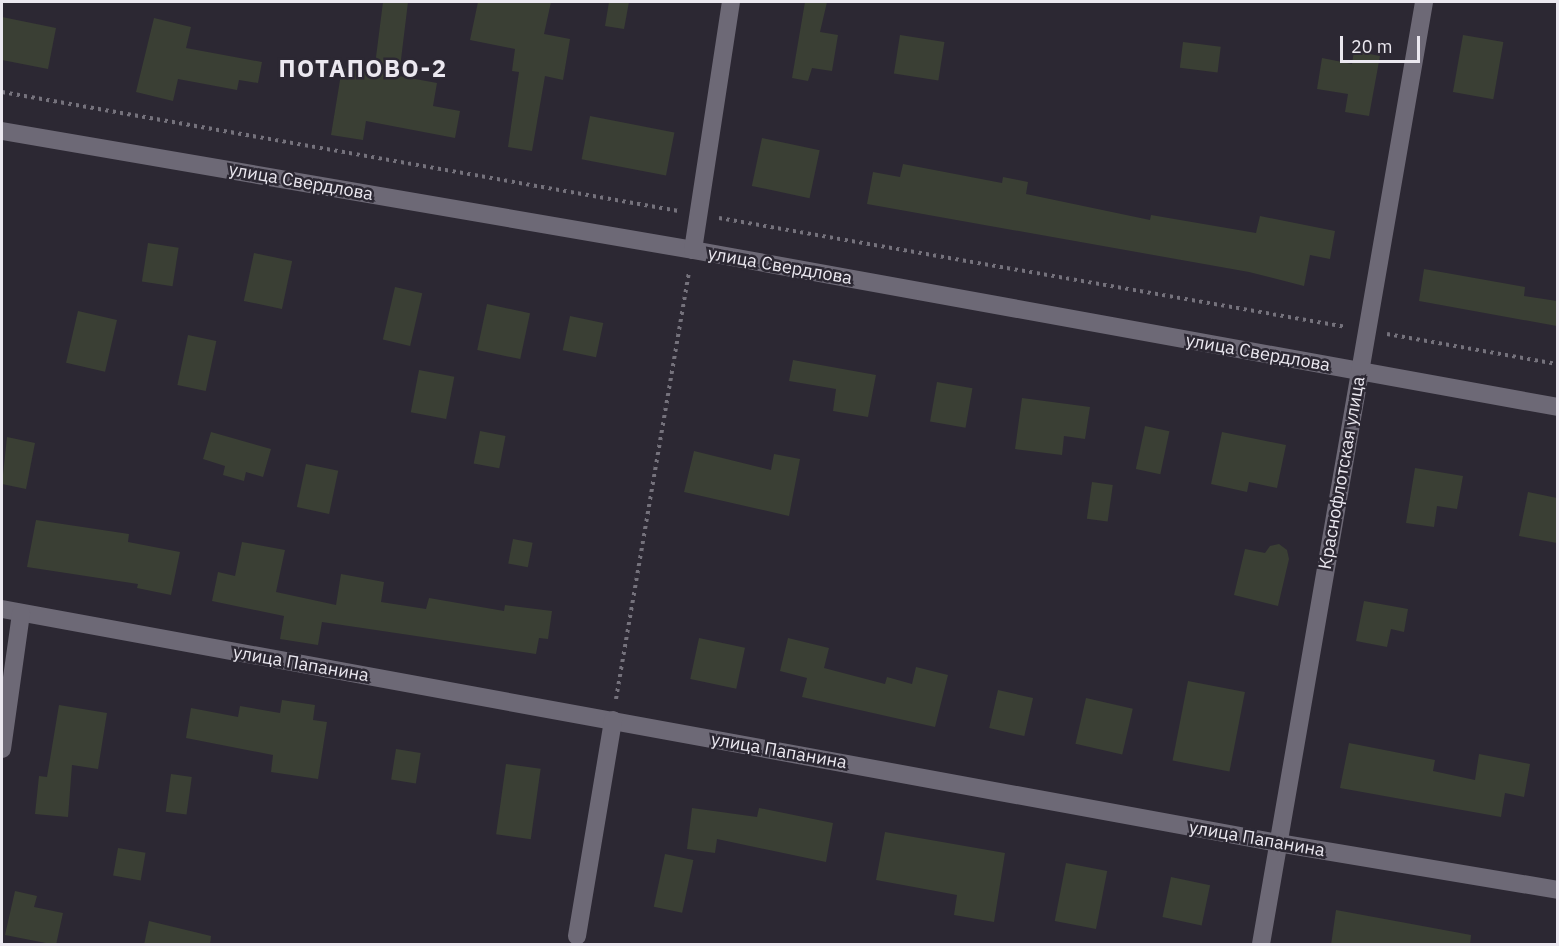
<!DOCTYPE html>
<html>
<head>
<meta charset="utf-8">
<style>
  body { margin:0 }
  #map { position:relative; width:1559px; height:946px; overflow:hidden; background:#2c2833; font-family:"IBM Plex Sans",sans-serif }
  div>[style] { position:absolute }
  .building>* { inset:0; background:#3a3f34; transform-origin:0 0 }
  .path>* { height:4px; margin-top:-2px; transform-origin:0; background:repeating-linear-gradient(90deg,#75727c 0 3px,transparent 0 7.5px) }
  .minor>* { height:18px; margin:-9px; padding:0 9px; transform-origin:9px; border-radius:9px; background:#6d6976 }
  span { translate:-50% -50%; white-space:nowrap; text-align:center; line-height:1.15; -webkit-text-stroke:5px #2c2833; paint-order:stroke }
  .street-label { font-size:18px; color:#ebe8f0 }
  .district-label { font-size:24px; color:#ebe8f0; font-weight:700; letter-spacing:1.5px }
  .frame { position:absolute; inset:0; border:3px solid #ebe8f0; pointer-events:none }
  .scale { position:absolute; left:1340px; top:36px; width:80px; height:27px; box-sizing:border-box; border:3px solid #ebe8f0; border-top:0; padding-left:8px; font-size:18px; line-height:21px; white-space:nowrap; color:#ebe8f0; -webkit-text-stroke:4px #2c2833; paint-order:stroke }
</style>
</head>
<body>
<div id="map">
  <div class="building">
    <div style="clip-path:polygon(383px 2px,408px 2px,399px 76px,437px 83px,433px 106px,460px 111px,455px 138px,366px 121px,363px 140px,331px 135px,342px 68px,374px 73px)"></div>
    <div style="clip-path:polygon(478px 2px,551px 2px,544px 34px,570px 39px,563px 80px,545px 76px,532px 151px,508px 147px,519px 72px,512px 71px,515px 49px,470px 40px)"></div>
    <div style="clip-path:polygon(609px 2px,629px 2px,624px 29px,605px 26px)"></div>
    <div style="clip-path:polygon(805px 2px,827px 2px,820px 32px,838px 35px,832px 71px,812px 68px,808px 81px,792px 78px)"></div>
    <div style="clip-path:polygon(2px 17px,56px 28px,48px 69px,2px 60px)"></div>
    <div style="clip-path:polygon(154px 18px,191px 27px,186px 48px,262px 62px,258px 83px,239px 80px,237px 90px,178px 79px,173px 101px,136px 92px)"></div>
    <div style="left:900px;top:35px;width:45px;height:39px;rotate:9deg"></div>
    <div style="left:1463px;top:35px;width:41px;height:58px;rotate:10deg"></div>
    <div style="left:1183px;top:42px;width:38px;height:26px;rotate:7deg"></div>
    <div style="clip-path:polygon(1354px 51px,1380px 56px,1369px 116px,1345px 112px,1348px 94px,1317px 89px,1322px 58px,1352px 64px)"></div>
    <div style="left:590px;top:116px;width:86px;height:44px;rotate:11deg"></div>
    <div style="left:762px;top:138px;width:59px;height:49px;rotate:12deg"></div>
    <div style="clip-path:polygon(903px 164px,1002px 183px,1003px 177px,1028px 182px,1026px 194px,1150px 220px,1151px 215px,1256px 233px,1260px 216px,1335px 231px,1330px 259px,1310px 255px,1304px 286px,1249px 272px,867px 204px,873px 172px,900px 177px)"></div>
    <div style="left:148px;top:243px;width:31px;height:39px;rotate:9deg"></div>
    <div style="left:254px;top:253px;width:39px;height:49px;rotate:12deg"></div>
    <div style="clip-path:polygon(1424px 269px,1525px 287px,1524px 296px,1557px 301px,1557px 326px,1419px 301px)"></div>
    <div style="left:395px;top:287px;width:28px;height:54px;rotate:13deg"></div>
    <div style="left:487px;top:304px;width:44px;height:47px;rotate:12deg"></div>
    <div style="left:78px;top:311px;width:40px;height:53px;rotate:13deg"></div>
    <div style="left:570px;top:316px;width:34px;height:35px;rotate:12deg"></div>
    <div style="left:188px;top:335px;width:29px;height:51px;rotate:12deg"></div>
    <div style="clip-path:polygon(793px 360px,876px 375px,868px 417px,833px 411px,836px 389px,789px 381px)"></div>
    <div style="left:419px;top:370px;width:36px;height:43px;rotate:11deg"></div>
    <div style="left:937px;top:382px;width:36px;height:40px;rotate:10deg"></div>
    <div style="clip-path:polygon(1022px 398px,1090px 407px,1085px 439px,1064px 436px,1062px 455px,1015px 449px)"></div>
    <div style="left:1145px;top:426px;width:25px;height:44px;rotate:12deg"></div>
    <div style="left:480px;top:431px;width:26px;height:33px;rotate:11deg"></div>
    <div style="clip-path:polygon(211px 432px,271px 449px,263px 477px,246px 472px,244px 481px,223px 475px,225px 466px,203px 459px)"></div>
    <div style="clip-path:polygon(1222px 432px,1286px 445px,1277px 488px,1249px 482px,1247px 492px,1211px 484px)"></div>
    <div style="clip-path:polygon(7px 437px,35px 443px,26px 489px,2px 484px)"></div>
    <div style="clip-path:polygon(694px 451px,771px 470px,774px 454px,800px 459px,789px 516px,684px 492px)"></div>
    <div style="left:306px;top:464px;width:33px;height:44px;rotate:12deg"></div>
    <div style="clip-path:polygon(1415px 468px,1463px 476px,1457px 509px,1437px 506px,1434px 527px,1406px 523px)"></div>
    <div style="left:1092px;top:482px;width:21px;height:37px;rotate:8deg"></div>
    <div style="clip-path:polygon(1528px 492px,1557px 498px,1557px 543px,1519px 536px)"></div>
    <div style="clip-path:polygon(36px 520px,129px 534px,128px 542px,180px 552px,171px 595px,137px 588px,138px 584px,27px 567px)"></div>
    <div style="left:513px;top:539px;width:20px;height:25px;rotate:11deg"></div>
    <div style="clip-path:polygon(242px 542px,285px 550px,276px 592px,336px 605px,341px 574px,384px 582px,381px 602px,426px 609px,429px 598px,504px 611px,505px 605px,552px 611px,548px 639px,539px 638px,536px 654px,322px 622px,318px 645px,280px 639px,284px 616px,212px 601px,218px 572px,235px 576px)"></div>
    <div style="clip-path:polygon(1279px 544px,1287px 550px,1289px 559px,1278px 606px,1234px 595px,1245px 549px,1265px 553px,1270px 546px)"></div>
    <div style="clip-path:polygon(1364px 601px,1408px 609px,1404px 632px,1391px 629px,1387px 647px,1356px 641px)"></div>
    <div style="left:699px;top:638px;width:47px;height:42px;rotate:12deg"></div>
    <div style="clip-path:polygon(788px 638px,829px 648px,824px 668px,885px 684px,887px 677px,912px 684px,916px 667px,948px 675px,935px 727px,802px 697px,807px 678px,780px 671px)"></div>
    <div style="left:1188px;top:681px;width:58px;height:81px;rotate:11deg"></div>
    <div style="left:998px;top:690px;width:36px;height:39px;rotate:13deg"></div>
    <div style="left:1086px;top:698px;width:48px;height:47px;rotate:13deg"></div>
    <div style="clip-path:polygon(282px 700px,315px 705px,313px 720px,327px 722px,318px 779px,271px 772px,273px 755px,186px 738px,191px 708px,238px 717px,240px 706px,280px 713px)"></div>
    <div style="clip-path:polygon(59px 705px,107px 713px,98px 769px,72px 765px,68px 817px,35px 814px,39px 776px,47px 777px)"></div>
    <div style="clip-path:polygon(1349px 743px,1435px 760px,1433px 771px,1475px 780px,1479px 754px,1530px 764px,1524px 797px,1505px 793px,1501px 817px,1340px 788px)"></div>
    <div style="left:396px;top:749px;width:25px;height:31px;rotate:9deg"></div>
    <div style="left:506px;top:764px;width:35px;height:71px;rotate:8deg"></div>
    <div style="left:171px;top:774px;width:21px;height:38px;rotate:8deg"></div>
    <div style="clip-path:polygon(692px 808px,757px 817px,759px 808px,833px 823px,826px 862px,717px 839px,715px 853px,687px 849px)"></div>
    <div style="clip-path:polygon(885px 832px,1005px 853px,994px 922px,954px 915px,957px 895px,876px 880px)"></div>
    <div style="left:118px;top:848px;width:28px;height:28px;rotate:10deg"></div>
    <div style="left:665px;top:854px;width:29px;height:54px;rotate:12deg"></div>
    <div style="left:1066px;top:863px;width:42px;height:59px;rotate:11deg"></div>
    <div style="left:1171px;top:877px;width:40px;height:41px;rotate:12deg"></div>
    <div style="clip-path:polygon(15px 891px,37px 896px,34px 907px,63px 913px,56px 945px,5px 935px)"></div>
    <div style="clip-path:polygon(1336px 910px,1471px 935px,1470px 945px,1331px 945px)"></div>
    <div style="clip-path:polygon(149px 921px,211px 936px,210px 945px,144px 945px)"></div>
  </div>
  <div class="path">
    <div style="left:2px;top:92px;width:687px;rotate:9.97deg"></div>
    <div style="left:719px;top:218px;width:637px;rotate:9.85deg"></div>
    <div style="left:1387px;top:334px;width:174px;rotate:10deg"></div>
    <div style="left:616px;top:699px;width:433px;rotate:-80.3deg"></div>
  </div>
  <div class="minor">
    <div style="left:2px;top:131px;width:701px;rotate:9.77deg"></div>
    <div style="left:693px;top:250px;width:879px;rotate:10.29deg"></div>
    <div style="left:693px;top:250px;width:251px;rotate:-81.3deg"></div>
    <div style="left:2px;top:609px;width:1297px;rotate:10.39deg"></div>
    <div style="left:1278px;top:843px;width:284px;rotate:9.5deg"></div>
    <div style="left:2px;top:749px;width:137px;rotate:-82deg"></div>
    <div style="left:577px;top:936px;width:219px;rotate:-80.5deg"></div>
    <div style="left:1261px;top:944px;width:956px;rotate:-80.18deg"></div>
  </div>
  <div class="street-label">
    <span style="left:301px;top:182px;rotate:10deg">улица Свердлова</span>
    <span style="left:780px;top:266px;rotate:10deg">улица Свердлова</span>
    <span style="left:1258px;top:353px;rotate:10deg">улица Свердлова</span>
    <span style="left:1342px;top:473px;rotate:-80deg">Краснофлотская улица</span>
    <span style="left:301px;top:664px;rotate:10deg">улица Папанина</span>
    <span style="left:779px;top:751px;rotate:10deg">улица Папанина</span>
    <span style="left:1257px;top:839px;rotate:10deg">улица Папанина</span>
  </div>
  <div class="district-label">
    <span style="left:363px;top:69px">ПОТАПОВО-2</span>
  </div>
  <div class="frame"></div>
  <div class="scale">20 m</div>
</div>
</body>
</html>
